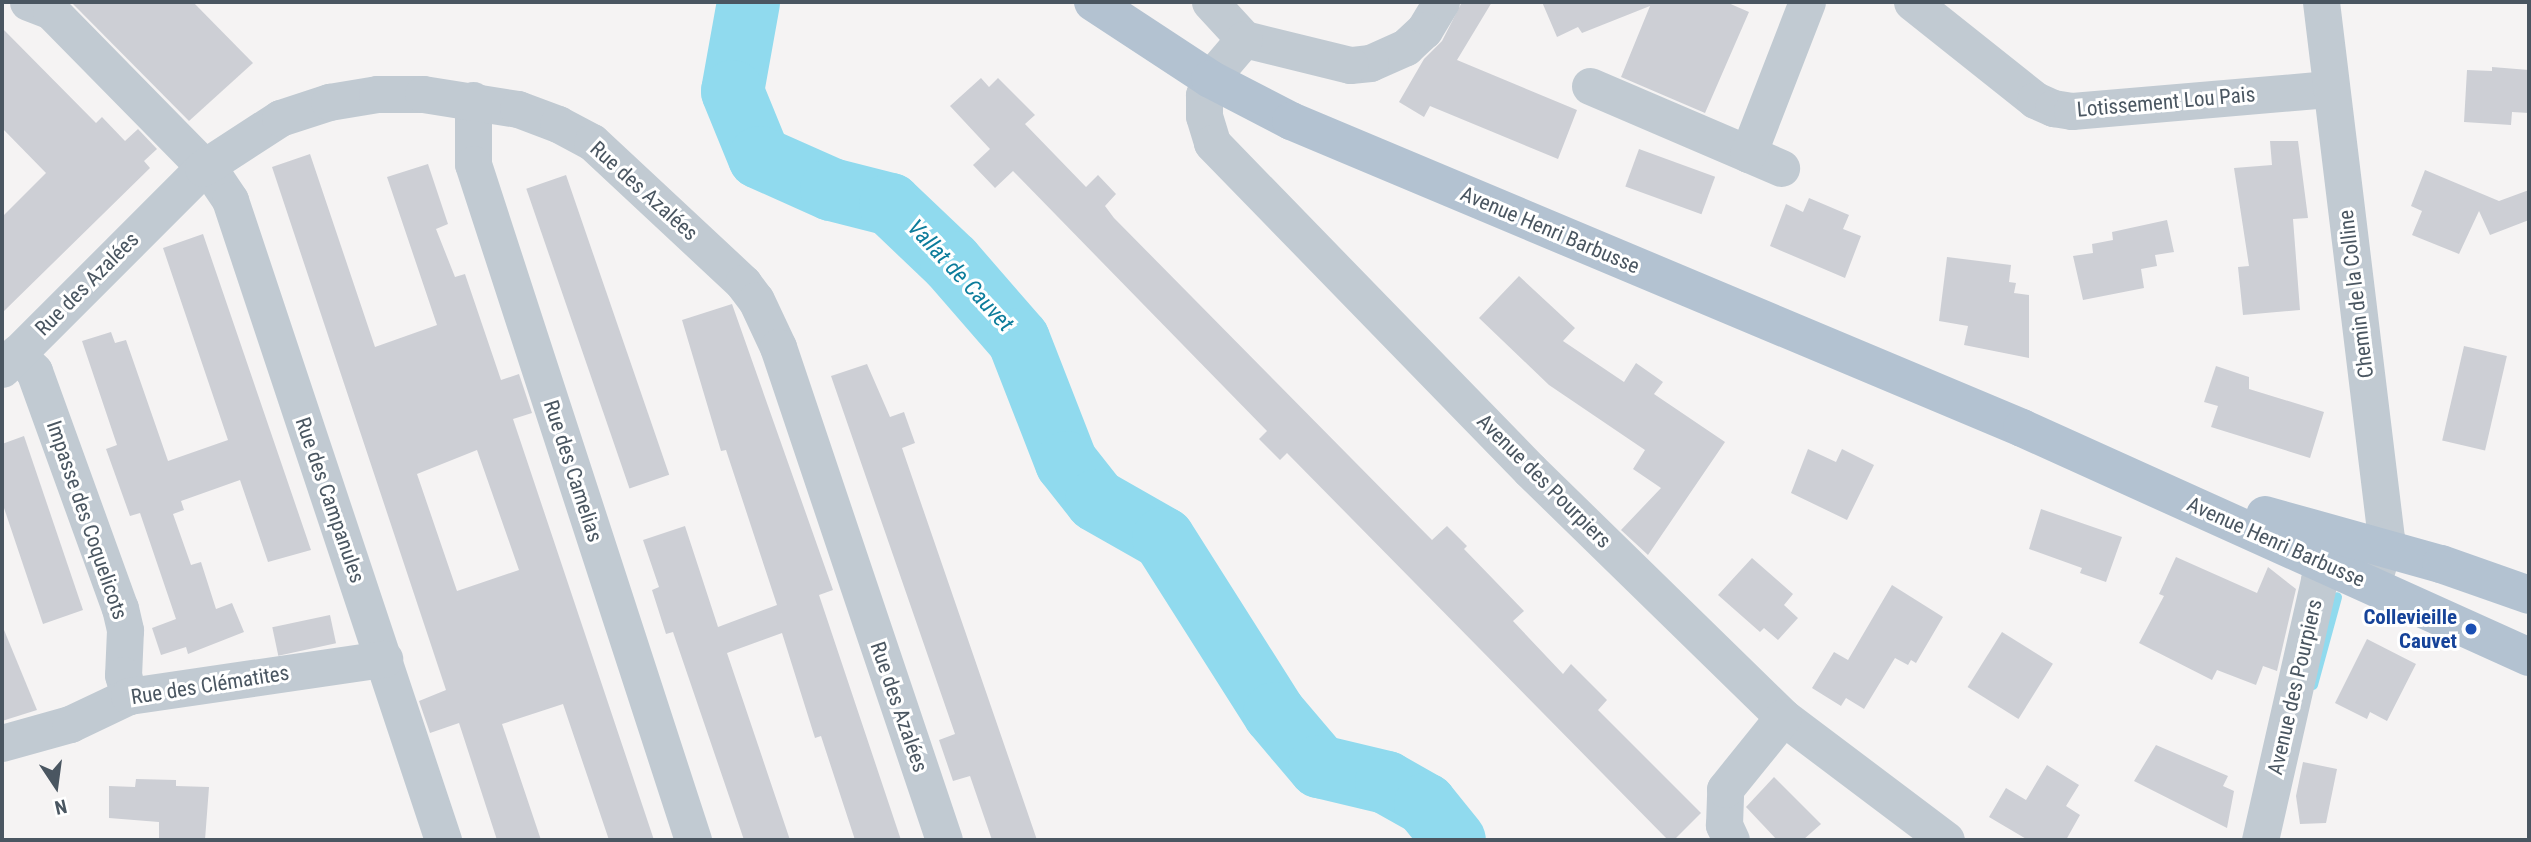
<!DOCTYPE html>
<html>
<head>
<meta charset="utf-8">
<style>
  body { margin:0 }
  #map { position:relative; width:2531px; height:842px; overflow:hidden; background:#f5f3f3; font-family:"Roboto Condensed",sans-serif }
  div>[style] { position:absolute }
  .stream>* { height:10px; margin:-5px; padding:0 5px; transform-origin:5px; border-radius:5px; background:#90daee }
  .river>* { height:63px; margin:-31.5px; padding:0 31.5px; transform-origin:31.5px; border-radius:31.5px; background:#90daee }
  .building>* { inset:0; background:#cdcfd5; transform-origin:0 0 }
  .minor>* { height:37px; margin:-18.5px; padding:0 18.5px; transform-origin:18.5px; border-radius:18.5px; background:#c1cad2 }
  .major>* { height:38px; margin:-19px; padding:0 19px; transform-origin:19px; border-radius:19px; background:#b3c2d1 }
  .dots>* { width:19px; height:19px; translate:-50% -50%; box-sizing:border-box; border:4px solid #fff; border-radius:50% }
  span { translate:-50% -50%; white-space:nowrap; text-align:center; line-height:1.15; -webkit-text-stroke:6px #fff; paint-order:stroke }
  .street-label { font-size:21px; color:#4a5661 }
  .transit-label { font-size:21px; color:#164399; font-weight:700 }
  .right { translate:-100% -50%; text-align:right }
  .water-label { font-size:23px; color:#0c7c9b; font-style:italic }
  .frame { position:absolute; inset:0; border:4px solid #4a5661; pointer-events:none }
  .north { position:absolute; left:21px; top:751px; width:70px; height:70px; -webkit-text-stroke:5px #fff; paint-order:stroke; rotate:167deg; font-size:19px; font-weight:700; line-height:28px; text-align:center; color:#4a5661 }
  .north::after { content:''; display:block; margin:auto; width:24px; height:32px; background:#4a5661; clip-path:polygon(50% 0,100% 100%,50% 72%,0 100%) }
</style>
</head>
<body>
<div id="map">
  <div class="stream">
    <div style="left:2313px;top:685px;width:91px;rotate:-74.7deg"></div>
  </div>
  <div class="river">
    <div style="left:748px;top:2px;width:90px;rotate:100.2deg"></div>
    <div style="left:732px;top:91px;width:71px;rotate:67.8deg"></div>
    <div style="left:759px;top:157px;width:79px;rotate:24deg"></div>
    <div style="left:831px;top:189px;width:61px;rotate:14.3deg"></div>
    <div style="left:890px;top:204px;width:84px;rotate:43.6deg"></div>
    <div style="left:951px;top:262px;width:102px;rotate:49deg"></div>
    <div style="left:1018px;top:339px;width:132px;rotate:68.7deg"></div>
    <div style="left:1066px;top:462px;width:48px;rotate:51.7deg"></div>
    <div style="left:1096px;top:500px;width:77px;rotate:29.6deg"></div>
    <div style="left:1163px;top:538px;width:207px;rotate:57.6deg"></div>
    <div style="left:1274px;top:713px;width:70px;rotate:49.7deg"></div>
    <div style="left:1319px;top:766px;width:69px;rotate:13.4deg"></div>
    <div style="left:1386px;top:782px;width:45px;rotate:29.4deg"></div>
    <div style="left:1425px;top:804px;width:46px;rotate:51.1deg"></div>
  </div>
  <div class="building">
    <div style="clip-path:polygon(71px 2px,193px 2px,253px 63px,189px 121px)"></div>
    <div style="clip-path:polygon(1462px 2px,1492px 2px,1457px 60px,1577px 110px,1558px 159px,1430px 106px,1424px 117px,1399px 102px,1424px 59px,1442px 41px)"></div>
    <div style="clip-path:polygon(1542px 2px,1726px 2px,1749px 12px,1705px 113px,1621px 77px,1650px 6px,1582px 33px,1578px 27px,1557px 37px)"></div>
    <div style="clip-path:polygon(2px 28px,96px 123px,102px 117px,125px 141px,138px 129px,157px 149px,144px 161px,150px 168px,2px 313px,2px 217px,46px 173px,2px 128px)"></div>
    <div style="clip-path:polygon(2492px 67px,2529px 70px,2529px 113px,2512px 112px,2511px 125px,2464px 122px,2467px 70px,2492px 71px)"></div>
    <div style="clip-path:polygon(981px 78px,989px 87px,998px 78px,1035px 115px,1025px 124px,1086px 187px,1098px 175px,1116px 194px,1105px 206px,1114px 218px,1432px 540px,1447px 526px,1467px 546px,1464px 549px,1524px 611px,1513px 621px,1563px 674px,1571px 664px,1607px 700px,1598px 710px,1701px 813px,1674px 840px,1668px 840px,1287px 453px,1280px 460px,1259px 439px,1267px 431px,1013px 171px,995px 188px,973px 165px,990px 149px,950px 106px)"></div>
    <div style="clip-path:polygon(2270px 141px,2298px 141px,2308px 218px,2293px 219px,2300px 310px,2243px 315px,2238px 267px,2249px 266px,2234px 168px,2272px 165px)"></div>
    <div style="left:1639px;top:149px;width:81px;height:40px;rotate:20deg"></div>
    <div style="clip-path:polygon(evenodd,310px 154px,375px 347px,437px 325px,387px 177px,428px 164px,448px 224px,436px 229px,455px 277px,465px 274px,501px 380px,519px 374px,532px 413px,513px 419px,654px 840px,609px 840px,563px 704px,502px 724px,541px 840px,497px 840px,459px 723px,430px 733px,419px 701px,446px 690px,272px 167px,310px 154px,477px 450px,519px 570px,457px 591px,417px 474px,477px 450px)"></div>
    <div style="clip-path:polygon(2425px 170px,2499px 201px,2529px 190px,2529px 220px,2490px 235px,2479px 211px,2459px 254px,2412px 235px,2422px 211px,2411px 206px)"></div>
    <div style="left:566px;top:175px;width:317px;height:42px;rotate:71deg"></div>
    <div style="clip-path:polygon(1809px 198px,1849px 215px,1843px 229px,1861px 236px,1845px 278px,1770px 246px,1786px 204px,1803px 212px)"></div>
    <div style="clip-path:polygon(2167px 220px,2174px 252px,2155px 255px,2157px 266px,2141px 269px,2144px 288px,2083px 300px,2073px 256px,2093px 253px,2092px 244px,2113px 240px,2112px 232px)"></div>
    <div style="clip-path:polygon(203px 234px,311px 550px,268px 562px,240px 480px,181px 501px,184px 510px,173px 514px,191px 565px,201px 562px,216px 609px,232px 603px,244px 632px,188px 654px,186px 647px,161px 655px,152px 628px,176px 619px,140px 513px,130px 516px,106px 449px,117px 445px,82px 341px,111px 332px,115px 343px,126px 340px,168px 461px,228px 440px,163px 248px)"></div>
    <div style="clip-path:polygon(1947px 257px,2011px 265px,2009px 282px,2016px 283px,2014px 293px,2029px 295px,2029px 358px,1964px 345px,1968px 326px,1939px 321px)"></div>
    <div style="clip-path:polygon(1519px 276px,1575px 328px,1563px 341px,1624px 382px,1636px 363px,1663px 382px,1654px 394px,1725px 442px,1648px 555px,1621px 530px,1661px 488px,1633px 469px,1645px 450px,1549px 385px,1479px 318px)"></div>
    <div style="clip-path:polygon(732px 304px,833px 590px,819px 595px,901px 840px,855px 840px,821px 736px,815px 738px,782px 633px,727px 653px,790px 840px,744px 840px,673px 632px,666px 634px,652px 590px,659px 587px,643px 540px,685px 526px,718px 627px,777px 605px,726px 450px,721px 451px,682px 320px)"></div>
    <div style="left:2464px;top:346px;width:44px;height:97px;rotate:13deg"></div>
    <div style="clip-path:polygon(867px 364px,890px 417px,904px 412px,915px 443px,902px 448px,1037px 840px,992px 840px,970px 776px,953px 781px,939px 740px,955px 734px,831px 376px)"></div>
    <div style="clip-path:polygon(2216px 366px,2249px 377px,2249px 389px,2324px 412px,2310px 458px,2211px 427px,2218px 406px,2204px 402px)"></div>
    <div style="clip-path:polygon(24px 436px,83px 610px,43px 624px,2px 502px,2px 444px)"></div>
    <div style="clip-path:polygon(1808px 449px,1836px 462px,1842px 449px,1874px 465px,1847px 520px,1791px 493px)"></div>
    <div style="clip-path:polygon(2041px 509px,2122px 537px,2106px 582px,2080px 573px,2082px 568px,2029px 549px)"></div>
    <div style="clip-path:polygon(2176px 557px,2257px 593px,2268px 567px,2296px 589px,2277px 671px,2263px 666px,2256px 685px,2217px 670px,2212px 680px,2139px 643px,2164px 596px,2159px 594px)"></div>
    <div style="clip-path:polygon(1752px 558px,1793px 594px,1784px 605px,1798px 618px,1778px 640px,1764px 628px,1760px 632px,1718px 595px)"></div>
    <div style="clip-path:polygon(1892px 585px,1943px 617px,1916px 663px,1911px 660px,1908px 665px,1895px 658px,1864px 709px,1846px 698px,1841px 706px,1812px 688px,1834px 652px,1848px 660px)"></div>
    <div style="left:330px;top:615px;width:29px;height:59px;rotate:78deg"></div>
    <div style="clip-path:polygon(2px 625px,37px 710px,2px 721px)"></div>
    <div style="left:2002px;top:632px;width:60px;height:65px;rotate:32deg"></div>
    <div style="clip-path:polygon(2367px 639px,2416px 664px,2387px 721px,2370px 712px,2367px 719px,2335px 703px)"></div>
    <div style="clip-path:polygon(2156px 745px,2228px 776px,2223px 786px,2234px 791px,2227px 828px,2134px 781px)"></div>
    <div style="clip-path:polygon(2303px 762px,2337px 769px,2326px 823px,2300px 824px,2296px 796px)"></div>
    <div style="clip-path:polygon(2047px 765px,2079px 785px,2066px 806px,2080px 815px,2066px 840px,2028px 840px,1989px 817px,2006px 788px,2026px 800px)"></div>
    <div style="clip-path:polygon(1774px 777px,1821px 824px,1803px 840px,1777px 840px,1746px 807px)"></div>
    <div style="clip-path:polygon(136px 779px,176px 780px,176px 786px,209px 787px,205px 840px,159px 840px,159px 822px,109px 818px,109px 786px,135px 787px)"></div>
  </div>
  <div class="minor">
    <div style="left:28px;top:2px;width:25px;rotate:21deg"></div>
    <div style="left:51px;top:11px;width:235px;rotate:45.5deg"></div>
    <div style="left:216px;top:179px;width:25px;rotate:56deg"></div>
    <div style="left:230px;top:200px;width:675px;rotate:71.59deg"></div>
    <div style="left:1210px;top:2px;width:50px;rotate:47.4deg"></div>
    <div style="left:1441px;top:2px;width:33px;rotate:121deg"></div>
    <div style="left:1424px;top:30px;width:25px;rotate:137deg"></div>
    <div style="left:1406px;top:47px;width:39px;rotate:156deg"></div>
    <div style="left:1370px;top:63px;width:20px;rotate:174deg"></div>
    <div style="left:1350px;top:65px;width:109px;rotate:-166.2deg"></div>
    <div style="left:1244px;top:39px;width:52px;rotate:130.4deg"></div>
    <div style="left:1210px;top:79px;width:17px;rotate:111deg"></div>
    <div style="left:1204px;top:95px;width:21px;rotate:90deg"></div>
    <div style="left:1204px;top:116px;width:28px;rotate:73deg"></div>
    <div style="left:1212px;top:143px;width:456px;rotate:45.8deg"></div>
    <div style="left:1530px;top:470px;width:354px;rotate:44.3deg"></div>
    <div style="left:1783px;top:717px;width:204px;rotate:37deg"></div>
    <div style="left:1912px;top:2px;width:157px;rotate:38.5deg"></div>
    <div style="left:2035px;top:100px;width:20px;rotate:24deg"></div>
    <div style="left:2053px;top:108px;width:19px;rotate:9deg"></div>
    <div style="left:2072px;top:111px;width:260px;rotate:-4.9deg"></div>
    <div style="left:2321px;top:2px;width:540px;rotate:83.09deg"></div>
    <div style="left:2386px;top:538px;width:42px;rotate:106.7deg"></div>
    <div style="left:1590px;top:86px;width:208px;rotate:23.2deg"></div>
    <div style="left:473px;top:100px;width:64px;rotate:90deg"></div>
    <div style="left:473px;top:164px;width:711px;rotate:71.97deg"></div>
    <div style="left:1748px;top:154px;width:163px;rotate:-68.8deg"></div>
    <div style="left:17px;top:353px;width:25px;rotate:47deg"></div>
    <div style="left:34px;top:371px;width:252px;rotate:70.1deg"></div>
    <div style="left:120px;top:608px;width:23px;rotate:77deg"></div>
    <div style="left:125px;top:630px;width:45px;rotate:92.5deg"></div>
    <div style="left:123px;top:675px;width:22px;rotate:74deg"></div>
    <div style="left:2px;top:369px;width:284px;rotate:-45deg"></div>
    <div style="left:203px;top:168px;width:92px;rotate:-33deg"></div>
    <div style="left:280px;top:118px;width:52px;rotate:-18.1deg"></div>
    <div style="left:329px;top:102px;width:49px;rotate:-9.5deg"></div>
    <div style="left:377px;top:94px;width:46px"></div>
    <div style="left:423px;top:94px;width:96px;rotate:9deg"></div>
    <div style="left:518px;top:109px;width:43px;rotate:20.6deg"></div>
    <div style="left:558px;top:124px;width:38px;rotate:28deg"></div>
    <div style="left:592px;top:142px;width:207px;rotate:43deg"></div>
    <div style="left:743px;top:283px;width:21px;rotate:53deg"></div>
    <div style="left:756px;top:300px;width:52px;rotate:64.9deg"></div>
    <div style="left:778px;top:347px;width:520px;rotate:71.39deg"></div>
    <div style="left:2px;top:743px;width:71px;rotate:-15.6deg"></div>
    <div style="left:70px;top:724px;width:65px;rotate:-25.4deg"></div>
    <div style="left:129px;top:696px;width:258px;rotate:-8.3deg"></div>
    <div style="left:1731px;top:840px;width:17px;rotate:-115deg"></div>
    <div style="left:1724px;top:825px;width:36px;rotate:-88deg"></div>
    <div style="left:1725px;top:789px;width:92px;rotate:-51.1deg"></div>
    <div style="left:2260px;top:840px;width:267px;rotate:-77.2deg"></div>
    <div style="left:2319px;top:580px;width:47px;rotate:-71.6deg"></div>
  </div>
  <div class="major">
    <div style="left:1093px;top:2px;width:140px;rotate:33.3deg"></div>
    <div style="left:1210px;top:79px;width:91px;rotate:27.4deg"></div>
    <div style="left:1291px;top:121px;width:793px;rotate:22.78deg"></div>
    <div style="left:2022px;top:428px;width:556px;rotate:24.31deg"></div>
    <div style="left:2265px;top:515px;width:183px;rotate:15.6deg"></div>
    <div style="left:2441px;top:564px;width:93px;rotate:19.4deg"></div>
  </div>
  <div class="dots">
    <div style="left:2471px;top:629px;background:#1a4fb4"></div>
  </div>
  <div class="street-label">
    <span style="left:2166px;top:102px;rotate:-5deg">Lotissement Lou Pais</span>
    <span style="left:644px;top:191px;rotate:42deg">Rue des Azalées</span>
    <span style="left:1550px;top:230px;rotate:23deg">Avenue Henri Barbusse</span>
    <span style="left:87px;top:284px;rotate:-45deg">Rue des Azalées</span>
    <span style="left:2356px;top:294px;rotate:-97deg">Chemin de la Colline</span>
    <span style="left:573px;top:471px;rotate:72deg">Rue des Camelias</span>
    <span style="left:1544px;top:481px;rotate:45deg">Avenue des Pourpiers</span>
    <span style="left:330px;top:500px;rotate:71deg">Rue des Campanules</span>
    <span style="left:87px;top:520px;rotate:71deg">Impasse des Coquelicots</span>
    <span style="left:2276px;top:542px;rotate:24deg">Avenue Henri Barbusse</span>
    <span style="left:210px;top:685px;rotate:-9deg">Rue des Clématites</span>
    <span style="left:2295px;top:687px;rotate:-77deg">Avenue des Pourpiers</span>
    <span style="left:899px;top:707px;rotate:71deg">Rue des Azalées</span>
  </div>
  <div class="transit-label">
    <span class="right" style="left:2457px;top:629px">Collevieille<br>Cauvet</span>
  </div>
  <div class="water-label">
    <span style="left:960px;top:276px;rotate:47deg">Vallat de Cauvet</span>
  </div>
  <div class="frame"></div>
  <div class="north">N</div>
</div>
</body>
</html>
